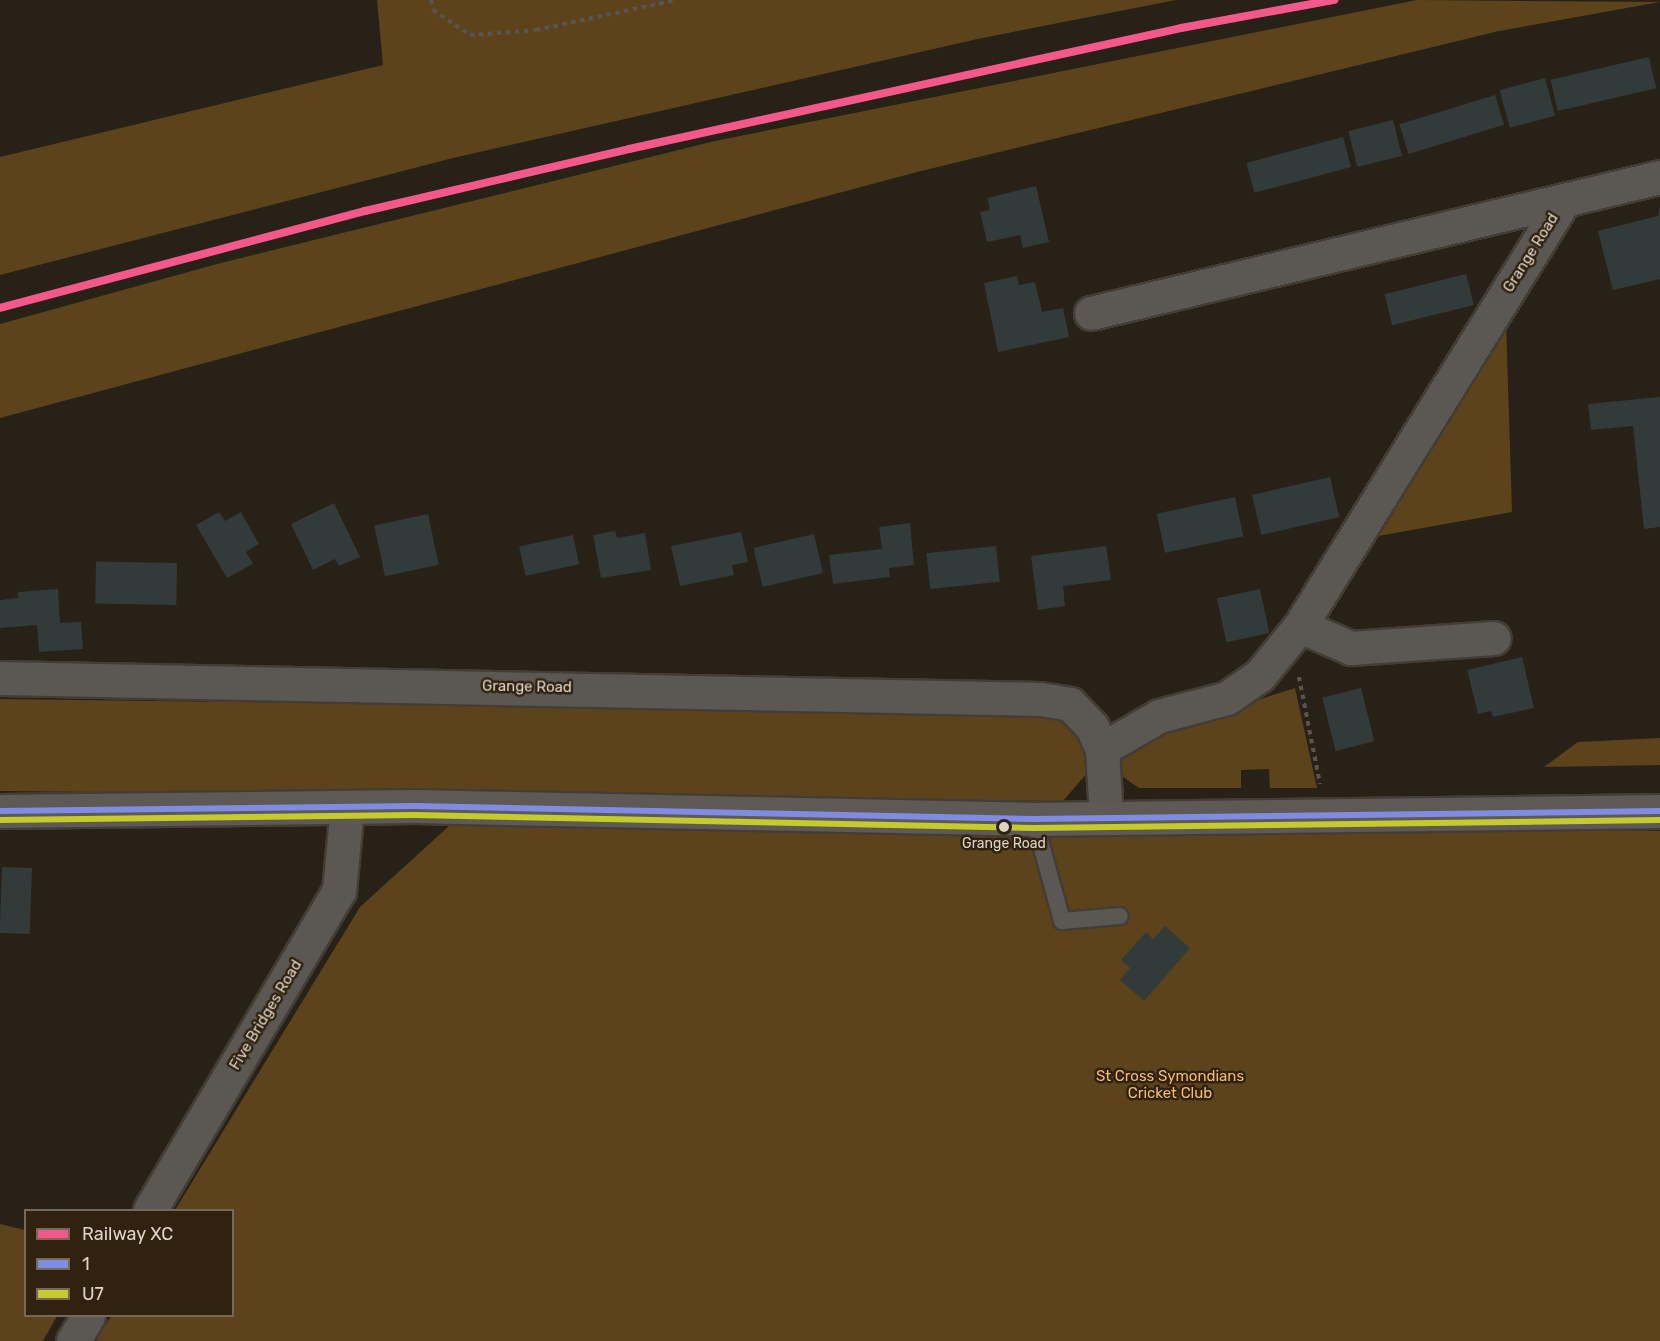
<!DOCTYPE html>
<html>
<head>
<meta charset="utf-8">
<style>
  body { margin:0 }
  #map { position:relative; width:1660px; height:1341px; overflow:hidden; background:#282117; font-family:Rubik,sans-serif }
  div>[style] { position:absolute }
  .green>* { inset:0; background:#5d431b }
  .building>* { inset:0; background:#323b3a; transform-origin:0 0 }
  .path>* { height:4px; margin-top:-2px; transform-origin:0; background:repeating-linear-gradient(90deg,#585550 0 4.5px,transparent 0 9px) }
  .roads { filter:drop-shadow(2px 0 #433d35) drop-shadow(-2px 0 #433d35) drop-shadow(0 2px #433d35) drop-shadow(0 -2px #433d35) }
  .service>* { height:16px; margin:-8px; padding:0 8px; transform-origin:8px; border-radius:8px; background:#5b5753 }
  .minor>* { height:33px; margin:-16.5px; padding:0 16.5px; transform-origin:16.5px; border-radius:16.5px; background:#5b5753 }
  .secondary>* { height:33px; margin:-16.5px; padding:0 16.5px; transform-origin:16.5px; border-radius:16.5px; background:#5e5954 }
  .bus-1>* { height:6px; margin:-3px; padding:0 3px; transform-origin:3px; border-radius:3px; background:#7f8ce1 }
  .bus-2>* { height:6px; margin:-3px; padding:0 3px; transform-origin:3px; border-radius:3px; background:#c5cb2e }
  .rail-1>* { height:8px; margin:-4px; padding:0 4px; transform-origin:4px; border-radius:4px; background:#f4588b }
  .dots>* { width:16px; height:16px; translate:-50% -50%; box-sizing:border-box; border:3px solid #30220f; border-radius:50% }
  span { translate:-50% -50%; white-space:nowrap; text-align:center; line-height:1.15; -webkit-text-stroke:5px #30220f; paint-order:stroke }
  .bus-label { font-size:14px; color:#ddd4c9 }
  .street-label { font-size:15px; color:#ddd4c9 }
  .park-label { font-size:15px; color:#f3bb6c }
  .legend { position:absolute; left:24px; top:1209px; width:210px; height:108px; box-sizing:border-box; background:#30220f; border:2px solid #756959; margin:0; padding:8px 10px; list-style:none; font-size:18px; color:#ddd4c9 }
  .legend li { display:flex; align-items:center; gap:12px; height:30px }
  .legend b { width:30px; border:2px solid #756959 }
</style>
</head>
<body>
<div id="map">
  <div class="green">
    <div style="clip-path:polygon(377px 0,1176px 0,982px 38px,453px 158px,0 275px,0 157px,383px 65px)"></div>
    <div style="clip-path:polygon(1417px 0,1660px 2px,1499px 31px,917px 172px,0 418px,0 324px,217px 264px,715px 141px)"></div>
    <div style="clip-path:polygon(1506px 322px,1512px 512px,1378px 536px)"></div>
    <div style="clip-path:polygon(1295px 688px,1317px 788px,1270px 788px,1269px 769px,1241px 770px,1241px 788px,1139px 788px,1119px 774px,1117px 753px,1130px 741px)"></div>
    <div style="clip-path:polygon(0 699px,1030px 712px,1067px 719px,1089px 749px,1088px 772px,1063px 801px,0 791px)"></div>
    <div style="clip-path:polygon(1660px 738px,1660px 765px,1544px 767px,1578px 742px)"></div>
    <div style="clip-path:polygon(449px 826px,1660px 831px,1660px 1341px,96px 1341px,111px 1316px,232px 1316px,232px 1210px,175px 1210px,360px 907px)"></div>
    <div style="clip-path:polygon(0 1224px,25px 1230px,26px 1316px,57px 1316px,43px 1341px,0 1341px)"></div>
  </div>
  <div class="building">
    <div style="left:1649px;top:57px;width:32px;height:101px;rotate:77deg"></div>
    <div style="left:1545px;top:78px;width:39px;height:47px;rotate:75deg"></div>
    <div style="left:1495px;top:95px;width:31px;height:100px;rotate:73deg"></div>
    <div style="left:1393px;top:120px;width:37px;height:46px;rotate:76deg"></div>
    <div style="left:1343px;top:137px;width:31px;height:100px;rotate:75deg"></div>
    <div style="clip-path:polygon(1036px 186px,1049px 242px,1023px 248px,1020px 235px,987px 242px,980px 212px,990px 210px,987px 198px)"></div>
    <div style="clip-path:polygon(1660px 207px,1660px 279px,1613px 290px,1598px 231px,1658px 216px)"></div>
    <div style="left:1466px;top:274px;width:32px;height:84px;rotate:76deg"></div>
    <div style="clip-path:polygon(1017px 276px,1019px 285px,1035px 282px,1042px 312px,1063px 308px,1069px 337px,998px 352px,984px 283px)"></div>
    <div style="clip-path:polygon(1660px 397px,1660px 527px,1644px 529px,1633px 426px,1591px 430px,1588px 404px)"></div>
    <div style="left:1330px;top:477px;width:41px;height:80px;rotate:77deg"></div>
    <div style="left:1235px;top:497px;width:40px;height:80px;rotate:78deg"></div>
    <div style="clip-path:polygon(334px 503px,360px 557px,339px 566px,335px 559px,313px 570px,291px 524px)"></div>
    <div style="clip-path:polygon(219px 512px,225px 521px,241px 512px,259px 544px,246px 552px,253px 564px,227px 578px,196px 525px)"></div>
    <div style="left:428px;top:514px;width:52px;height:55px;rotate:78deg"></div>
    <div style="clip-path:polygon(910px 523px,914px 565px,889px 568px,890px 577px,833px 584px,829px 555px,882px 549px,879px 527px)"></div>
    <div style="clip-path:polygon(615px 531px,617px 538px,645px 533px,651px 570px,601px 578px,593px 535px)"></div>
    <div style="clip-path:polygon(741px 532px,748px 562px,732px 565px,734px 575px,680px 586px,671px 546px)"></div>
    <div style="left:814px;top:534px;width:40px;height:62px;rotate:77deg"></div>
    <div style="left:573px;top:535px;width:30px;height:55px;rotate:78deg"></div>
    <div style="left:996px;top:546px;width:36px;height:70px;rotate:84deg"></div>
    <div style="clip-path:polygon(1106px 546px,1111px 580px,1063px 586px,1065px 606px,1038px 610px,1031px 556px)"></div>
    <div style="left:177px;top:563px;width:42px;height:81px;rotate:91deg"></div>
    <div style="clip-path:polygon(58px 589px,60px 623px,81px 622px,83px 649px,39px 652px,37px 625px,0 628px,0 600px,18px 598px,18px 592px)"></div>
    <div style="left:1260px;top:589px;width:45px;height:44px;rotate:78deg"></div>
    <div style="clip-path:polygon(1522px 657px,1534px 708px,1493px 717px,1491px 711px,1478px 714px,1467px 670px)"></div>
    <div style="left:1361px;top:688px;width:55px;height:40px;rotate:76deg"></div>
    <div style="left:2px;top:867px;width:30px;height:66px;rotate:2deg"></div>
    <div style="clip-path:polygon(1165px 926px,1190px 948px,1144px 1001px,1120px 980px,1130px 968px,1121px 960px,1146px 932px,1153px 939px)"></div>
  </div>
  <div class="path">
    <div style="left:431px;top:0;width:10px;rotate:79deg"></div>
    <div style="left:433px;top:10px;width:45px;rotate:34deg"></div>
    <div style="left:470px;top:35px;width:66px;rotate:-4.3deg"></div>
    <div style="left:536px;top:30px;width:143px;rotate:-12.1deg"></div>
    <div style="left:1299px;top:677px;width:109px;rotate:78.9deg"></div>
  </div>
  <div class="roads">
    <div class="service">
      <div style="left:1034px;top:819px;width:106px;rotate:74.6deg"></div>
      <div style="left:1062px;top:921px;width:58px;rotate:-4.9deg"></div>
    </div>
    <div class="minor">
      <div style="left:1091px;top:313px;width:585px;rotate:-13.44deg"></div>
      <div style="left:1300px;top:626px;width:56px;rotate:23.3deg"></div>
      <div style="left:1351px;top:648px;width:143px;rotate:-4deg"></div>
      <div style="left:0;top:678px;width:1040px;rotate:1.16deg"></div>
      <div style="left:1040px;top:699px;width:30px;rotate:9deg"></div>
      <div style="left:1070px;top:704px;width:32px;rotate:46deg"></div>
      <div style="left:1092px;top:727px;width:24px;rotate:66deg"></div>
      <div style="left:1102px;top:749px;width:67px;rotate:86.6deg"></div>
      <div style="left:1102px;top:749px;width:66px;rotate:-30.1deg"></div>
      <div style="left:1159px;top:716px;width:70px;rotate:-14.8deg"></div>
      <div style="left:1227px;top:698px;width:40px;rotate:-34.9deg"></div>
      <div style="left:1260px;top:675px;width:63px;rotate:-50.8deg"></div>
      <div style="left:1300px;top:626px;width:500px;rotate:-58.2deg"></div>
      <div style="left:150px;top:1210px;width:371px;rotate:-59.4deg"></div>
      <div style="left:339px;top:891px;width:84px;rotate:-84.6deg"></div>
      <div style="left:73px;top:1341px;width:29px;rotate:-59deg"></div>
    </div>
    <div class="secondary">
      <div style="left:0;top:811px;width:415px;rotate:-0.7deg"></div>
      <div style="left:415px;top:806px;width:619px;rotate:1.2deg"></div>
      <div style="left:1034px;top:819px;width:626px;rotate:-0.73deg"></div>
    </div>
  </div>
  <div class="bus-1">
    <div style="left:0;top:811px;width:415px;rotate:-0.7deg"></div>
    <div style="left:415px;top:806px;width:619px;rotate:1.2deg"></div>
    <div style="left:1034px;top:819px;width:626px;rotate:-0.73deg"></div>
  </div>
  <div class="bus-2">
    <div style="left:0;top:820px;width:415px;rotate:-0.7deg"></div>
    <div style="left:415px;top:815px;width:619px;rotate:1.2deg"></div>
    <div style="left:1034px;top:828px;width:626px;rotate:-0.73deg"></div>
  </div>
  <div class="rail-1">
    <div style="left:0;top:308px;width:378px;rotate:-14.9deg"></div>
    <div style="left:365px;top:211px;width:271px;rotate:-13.2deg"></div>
    <div style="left:629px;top:149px;width:565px;rotate:-12.36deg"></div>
    <div style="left:1181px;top:28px;width:156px;rotate:-10.4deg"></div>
  </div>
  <div class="dots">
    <div style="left:1004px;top:827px;background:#ddd4c9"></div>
  </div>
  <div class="bus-label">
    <span style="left:1004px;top:844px">Grange Road</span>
  </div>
  <div class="street-label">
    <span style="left:1531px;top:253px;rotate:-58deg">Grange Road</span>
    <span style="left:527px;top:687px;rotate:1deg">Grange Road</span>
    <span style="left:266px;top:1015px;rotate:-59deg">Five Bridges Road</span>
  </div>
  <div class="park-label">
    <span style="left:1170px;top:1085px">St Cross Symondians<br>Cricket Club</span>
  </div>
  <ul class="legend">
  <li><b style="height:8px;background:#f4588b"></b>Railway XC</li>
  <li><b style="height:8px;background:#7f8ce1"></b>1</li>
  <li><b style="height:8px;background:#c5cb2e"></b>U7</li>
  </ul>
</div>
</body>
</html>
